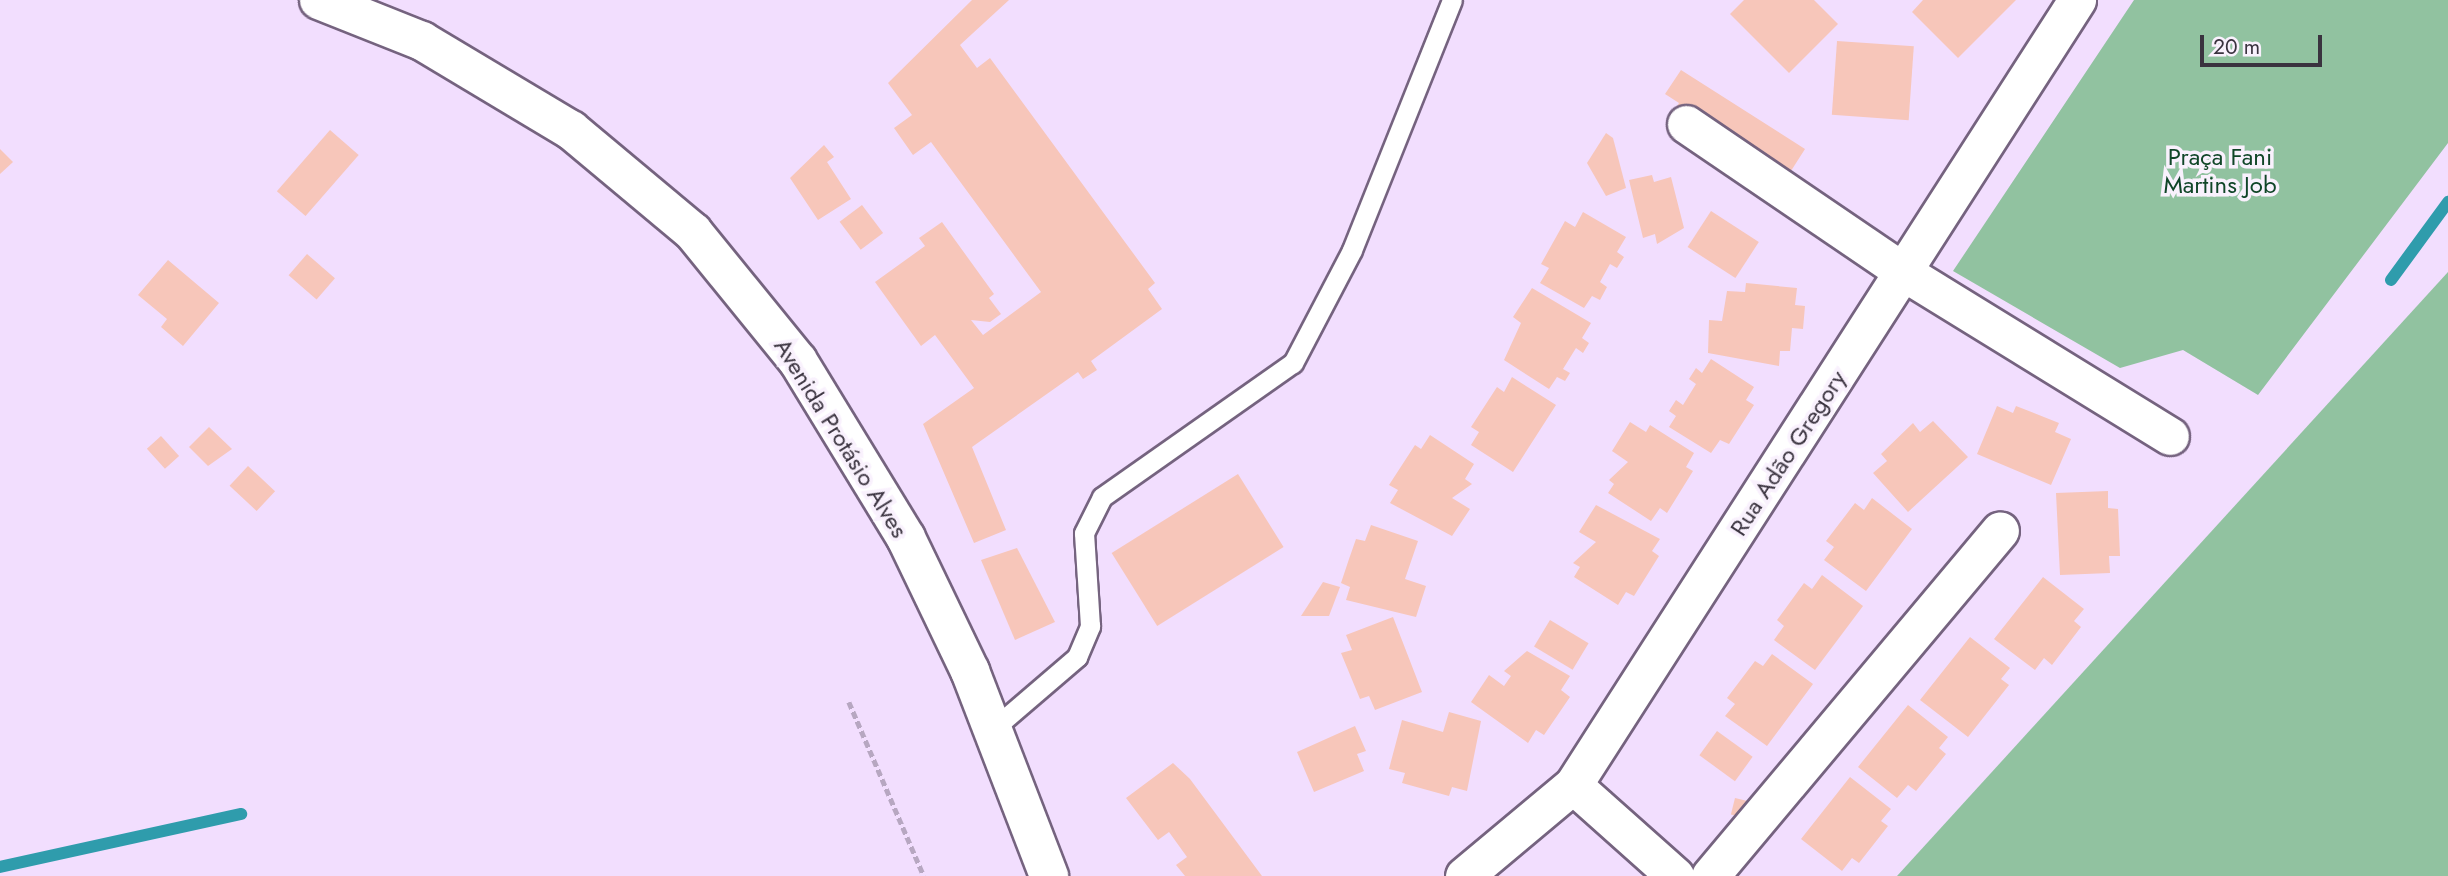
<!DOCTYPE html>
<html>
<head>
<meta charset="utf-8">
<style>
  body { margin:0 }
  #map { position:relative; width:2448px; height:876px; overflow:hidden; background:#f2defe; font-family:Jost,sans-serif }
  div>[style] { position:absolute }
  .green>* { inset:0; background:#91c2a0 }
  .stream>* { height:12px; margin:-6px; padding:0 6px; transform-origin:6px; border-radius:6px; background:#2f9cac }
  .building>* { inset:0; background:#f7c6ba; transform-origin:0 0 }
  .path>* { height:4.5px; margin-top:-2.25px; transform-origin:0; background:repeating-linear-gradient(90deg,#b7a7c1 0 7px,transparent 0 10.5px) }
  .roads { filter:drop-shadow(2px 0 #75637f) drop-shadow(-2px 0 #75637f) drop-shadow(0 2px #75637f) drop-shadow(0 -2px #75637f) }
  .service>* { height:19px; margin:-9.5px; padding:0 9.5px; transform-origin:9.5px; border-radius:9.5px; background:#fff }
  .minor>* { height:37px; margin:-18.5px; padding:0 18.5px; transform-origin:18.5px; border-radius:18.5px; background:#fff }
  .primary>* { height:38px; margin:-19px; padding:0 19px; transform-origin:19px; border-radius:19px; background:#fff }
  span { translate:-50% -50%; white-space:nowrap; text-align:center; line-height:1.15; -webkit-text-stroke:7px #f9f1fd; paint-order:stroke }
  .park-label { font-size:24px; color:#104628 }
  .street-label { font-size:24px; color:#3a333f }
  .scale { position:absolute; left:2200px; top:35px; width:122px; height:32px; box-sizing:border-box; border:4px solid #3a333f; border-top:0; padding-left:9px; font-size:21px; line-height:24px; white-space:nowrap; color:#3a333f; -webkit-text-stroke:5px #f9f1fd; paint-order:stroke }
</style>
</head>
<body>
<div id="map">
  <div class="green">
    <div style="clip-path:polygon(2134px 0,2448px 0,2448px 143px,2258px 395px,2183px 350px,2120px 368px,1953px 271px)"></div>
    <div style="clip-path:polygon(2448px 272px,2448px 876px,1897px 876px)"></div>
  </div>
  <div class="stream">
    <div style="left:2391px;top:280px;width:97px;rotate:-53.8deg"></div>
    <div style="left:0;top:867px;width:247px;rotate:-12.4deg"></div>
  </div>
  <div class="building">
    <div style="clip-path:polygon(972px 0,1009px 0,960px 45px,977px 68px,990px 58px,1155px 283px,1148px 289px,1162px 309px,1091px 361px,1097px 370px,1083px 379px,1078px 372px,972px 447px,1006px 530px,974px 543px,923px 424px,974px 388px,935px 335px,921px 346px,875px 282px,925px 246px,919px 238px,942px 222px,994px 294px,989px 298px,1001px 314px,990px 322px,971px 320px,983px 335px,1041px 292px,931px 142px,913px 155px,894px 128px,912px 115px,888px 83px)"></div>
    <div style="clip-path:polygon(1744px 0,1814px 0,1838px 24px,1789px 73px,1730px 14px)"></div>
    <div style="clip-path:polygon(1923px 0,2016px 0,1958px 58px,1912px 12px)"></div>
    <div style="left:1837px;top:41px;width:77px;height:74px;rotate:4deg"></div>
    <div style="clip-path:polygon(1681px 70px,1805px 149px,1782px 185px,1672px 114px,1679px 103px,1665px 94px)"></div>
    <div style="left:330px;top:130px;width:38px;height:81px;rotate:41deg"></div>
    <div style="clip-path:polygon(1606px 133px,1613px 138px,1626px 188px,1606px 196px,1587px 163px)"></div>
    <div style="clip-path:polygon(824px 145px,834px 157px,827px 162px,851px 199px,818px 220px,790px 178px)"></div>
    <div style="clip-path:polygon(0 149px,13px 162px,0 174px)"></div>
    <div style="clip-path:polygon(1652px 175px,1654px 182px,1671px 177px,1684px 228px,1657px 244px,1655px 234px,1643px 238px,1629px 180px)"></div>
    <div style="left:862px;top:205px;width:35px;height:28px;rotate:53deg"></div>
    <div style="left:1711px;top:211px;width:57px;height:43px;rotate:33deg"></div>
    <div style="clip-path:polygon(1583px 212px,1626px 237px,1617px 252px,1624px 257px,1617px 268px,1610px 264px,1600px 282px,1607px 287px,1600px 300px,1592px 296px,1584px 308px,1540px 283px,1549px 268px,1541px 264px,1565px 221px,1575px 227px)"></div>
    <div style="left:307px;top:254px;width:37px;height:28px;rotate:41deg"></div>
    <div style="clip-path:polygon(168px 260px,219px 303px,183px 346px,161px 327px,167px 319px,138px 295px)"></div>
    <div style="clip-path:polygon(1746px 283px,1797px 288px,1795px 305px,1805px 306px,1803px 329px,1792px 328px,1790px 351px,1780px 351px,1779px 366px,1708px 353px,1709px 320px,1722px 321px,1727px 291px,1745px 292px)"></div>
    <div style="clip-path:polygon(1532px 288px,1591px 323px,1582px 338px,1589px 343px,1583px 353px,1576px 348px,1563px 369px,1570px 373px,1565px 381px,1557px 377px,1549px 389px,1504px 360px,1521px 323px,1513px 317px)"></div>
    <div style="clip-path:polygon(1711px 359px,1754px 387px,1746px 400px,1754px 405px,1729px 444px,1720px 440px,1711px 453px,1669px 427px,1676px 416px,1669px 411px,1676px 400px,1683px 405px,1696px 384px,1689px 379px,1696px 368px,1702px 373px)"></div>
    <div style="clip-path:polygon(1512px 377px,1556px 405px,1513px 472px,1471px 445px,1479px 432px,1471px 427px,1497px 387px,1504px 392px)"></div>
    <div style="clip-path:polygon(1997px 406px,2013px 413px,2016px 406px,2059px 423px,2055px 432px,2071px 439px,2051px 485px,1977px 454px)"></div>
    <div style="clip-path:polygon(1933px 421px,1968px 457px,1908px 512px,1873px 473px,1887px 461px,1881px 454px,1913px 423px,1920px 432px)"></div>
    <div style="clip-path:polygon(1630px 422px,1646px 432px,1650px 425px,1694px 453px,1686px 467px,1693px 471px,1667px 513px,1660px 508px,1651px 521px,1608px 493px,1614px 484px,1609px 480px,1628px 462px,1612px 451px)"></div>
    <div style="clip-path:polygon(209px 427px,232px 449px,208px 466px,189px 447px)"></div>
    <div style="clip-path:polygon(1430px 435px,1474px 464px,1465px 479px,1472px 484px,1452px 498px,1470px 509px,1452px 536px,1390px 503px,1398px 490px,1389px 485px,1415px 445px,1421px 449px)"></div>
    <div style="left:161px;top:436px;width:27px;height:19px;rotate:48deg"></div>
    <div style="left:248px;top:466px;width:37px;height:27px;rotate:43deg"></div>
    <div style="left:1238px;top:474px;width:86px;height:149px;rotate:58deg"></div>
    <div style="clip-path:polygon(2108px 491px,2108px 508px,2118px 509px,2120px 556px,2109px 556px,2110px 573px,2060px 575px,2056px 493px)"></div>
    <div style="clip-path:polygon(1872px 498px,1912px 529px,1866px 591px,1824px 560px,1834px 547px,1826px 541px,1855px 503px,1864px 510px)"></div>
    <div style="clip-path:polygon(1596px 505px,1660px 539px,1652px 551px,1659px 556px,1634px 596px,1626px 592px,1618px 605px,1574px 577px,1580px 567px,1573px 563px,1596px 542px,1579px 532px)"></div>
    <div style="clip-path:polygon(1371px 525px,1418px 541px,1405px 579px,1426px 586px,1416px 617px,1346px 600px,1350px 587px,1341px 583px,1349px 559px,1356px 539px,1365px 541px)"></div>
    <div style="clip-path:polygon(1017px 548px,1055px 622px,1015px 640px,981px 560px)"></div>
    <div style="clip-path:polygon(1822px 575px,1863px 606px,1815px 670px,1774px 640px,1784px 626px,1777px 620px,1804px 583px,1812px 589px)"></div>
    <div style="clip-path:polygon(2043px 577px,2084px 609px,2074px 621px,2081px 627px,2052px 665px,2044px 658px,2035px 670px,1994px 639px)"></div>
    <div style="clip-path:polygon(1323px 582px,1340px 587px,1329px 616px,1301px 616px)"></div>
    <div style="clip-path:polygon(1393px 617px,1422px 692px,1375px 710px,1369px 696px,1360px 699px,1341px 653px,1352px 650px,1346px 635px)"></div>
    <div style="left:1550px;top:620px;width:45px;height:31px;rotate:31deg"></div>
    <div style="clip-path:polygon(1970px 637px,2010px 668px,2001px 679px,2009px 685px,1968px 737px,1920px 700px)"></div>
    <div style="clip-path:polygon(1527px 651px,1570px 676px,1561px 690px,1570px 697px,1544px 735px,1536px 730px,1528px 743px,1471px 702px,1489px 675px,1504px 686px,1511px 676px,1504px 671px)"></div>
    <div style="clip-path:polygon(1772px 654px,1813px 684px,1767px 746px,1725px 716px,1735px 704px,1727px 698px,1755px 661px,1763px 666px)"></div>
    <div style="clip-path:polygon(1908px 705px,1948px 737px,1939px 748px,1946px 754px,1916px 791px,1908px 785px,1897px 798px,1858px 767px)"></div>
    <div style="clip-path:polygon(1449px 712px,1481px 721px,1467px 791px,1452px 787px,1449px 796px,1402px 783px,1405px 773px,1389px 769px,1402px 720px,1443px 732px)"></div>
    <div style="clip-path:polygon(1355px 726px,1366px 751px,1357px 754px,1364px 771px,1314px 792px,1297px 752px)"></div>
    <div style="left:1717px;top:731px;width:44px;height:30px;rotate:36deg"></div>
    <div style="clip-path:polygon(1173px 763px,1190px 779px,1262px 876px,1185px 876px,1176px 865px,1187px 857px,1169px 832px,1158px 840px,1126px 798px)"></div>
    <div style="clip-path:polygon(1850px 777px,1891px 809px,1881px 821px,1888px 826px,1859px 863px,1852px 858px,1842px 871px,1801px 839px)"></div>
    <div style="left:1735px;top:798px;width:16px;height:17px;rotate:14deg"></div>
  </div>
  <div class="path">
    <div style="left:849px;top:702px;width:189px;rotate:66.7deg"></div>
  </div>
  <div class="roads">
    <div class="service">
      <div style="left:993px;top:729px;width:111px;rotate:-40.6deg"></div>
      <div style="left:1077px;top:657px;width:34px;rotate:-67deg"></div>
      <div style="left:1090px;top:626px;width:93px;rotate:-93.7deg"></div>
      <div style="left:1084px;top:533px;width:40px;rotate:-63.4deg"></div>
      <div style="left:1102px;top:497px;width:233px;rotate:-35.1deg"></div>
      <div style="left:1293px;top:363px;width:127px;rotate:-62.4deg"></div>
      <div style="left:1352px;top:250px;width:269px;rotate:-68.2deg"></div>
    </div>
    <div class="minor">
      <div style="left:1686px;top:124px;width:265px;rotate:34.2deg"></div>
      <div style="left:1905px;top:273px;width:311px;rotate:31.6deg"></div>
      <div style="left:1573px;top:785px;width:137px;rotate:41.7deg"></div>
      <div style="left:1464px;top:876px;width:142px;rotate:-39.9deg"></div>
      <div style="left:1573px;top:785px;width:933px;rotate:-57.3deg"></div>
      <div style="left:1710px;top:876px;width:451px;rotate:-50deg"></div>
    </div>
    <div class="primary">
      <div style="left:319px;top:0;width:111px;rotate:21.7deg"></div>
      <div style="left:422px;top:41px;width:174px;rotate:30.9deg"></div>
      <div style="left:571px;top:130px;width:159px;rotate:39.9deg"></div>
      <div style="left:693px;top:232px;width:166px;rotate:50.9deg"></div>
      <div style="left:798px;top:361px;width:207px;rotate:58.6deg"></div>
      <div style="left:906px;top:538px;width:148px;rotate:64.3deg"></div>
      <div style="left:970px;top:671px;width:220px;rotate:68.9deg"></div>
    </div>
  </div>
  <div class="park-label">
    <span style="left:2220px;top:171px">Praça Fani<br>Martins Job</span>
  </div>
  <div class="street-label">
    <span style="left:841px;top:438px;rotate:58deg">Avenida Protásio Alves</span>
    <span style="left:1788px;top:453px;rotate:-57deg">Rua Adão Gregory</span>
  </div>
  <div class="scale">20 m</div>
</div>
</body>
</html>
